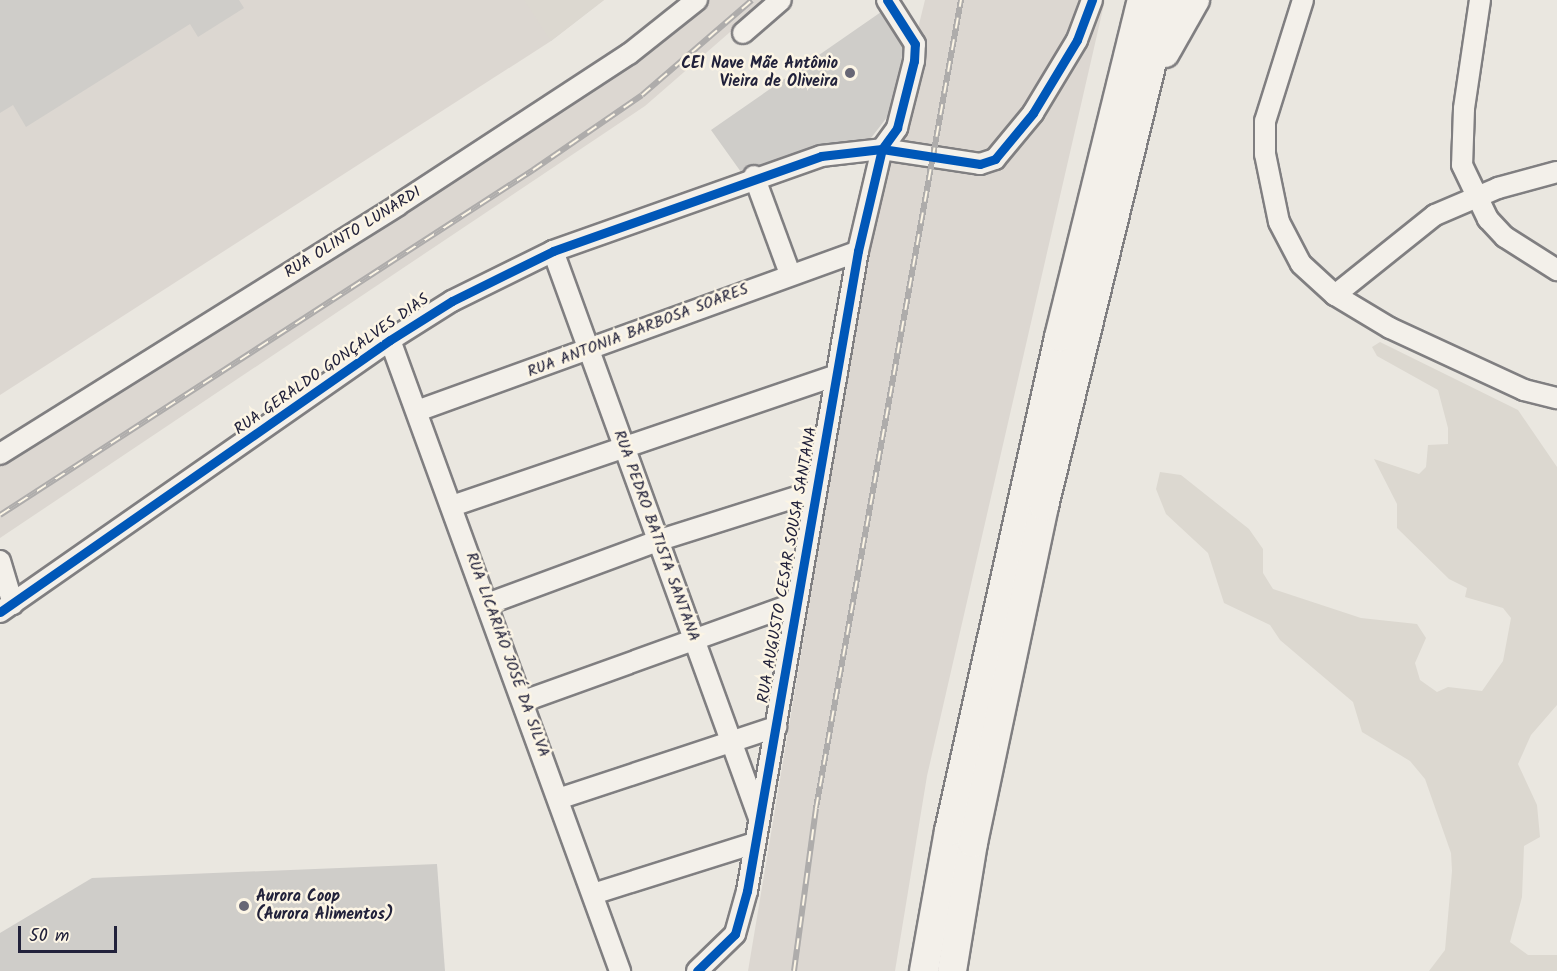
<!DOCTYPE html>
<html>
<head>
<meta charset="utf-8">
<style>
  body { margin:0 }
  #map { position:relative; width:1557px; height:971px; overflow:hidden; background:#eae7e0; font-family:Kalam,sans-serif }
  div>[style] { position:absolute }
  .built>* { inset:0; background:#dcd7d1 }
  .green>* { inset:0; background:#dcd8d0 }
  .building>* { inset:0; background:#cfcdc9 }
  .roads { filter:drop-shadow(2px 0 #807f81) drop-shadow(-2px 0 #807f81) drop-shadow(0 2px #807f81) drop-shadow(0 -2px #807f81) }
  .minor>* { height:20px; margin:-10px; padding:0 10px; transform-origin:10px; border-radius:10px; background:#f3f0ea }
  .highway>* { height:28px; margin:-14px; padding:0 14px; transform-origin:14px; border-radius:14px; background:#f3f0ea }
  .rail>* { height:6px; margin-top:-3px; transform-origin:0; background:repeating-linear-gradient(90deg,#fcf5e5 0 11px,#aeacab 0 22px); box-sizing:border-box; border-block:2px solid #aeacab }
  .cycleway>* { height:9px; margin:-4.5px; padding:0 4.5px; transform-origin:4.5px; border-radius:4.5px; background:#0057b8 }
  .dots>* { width:16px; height:16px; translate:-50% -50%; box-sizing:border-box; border:3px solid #fcf5e5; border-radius:50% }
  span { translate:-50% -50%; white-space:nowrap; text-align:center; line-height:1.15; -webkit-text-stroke:5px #fcf5e5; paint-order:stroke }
  .poi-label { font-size:16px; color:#22223b; font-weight:700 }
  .right { translate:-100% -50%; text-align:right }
  .left { translate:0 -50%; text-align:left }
  .street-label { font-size:16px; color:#22223b }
  .scale { position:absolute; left:18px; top:926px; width:99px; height:27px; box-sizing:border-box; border:3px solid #22223b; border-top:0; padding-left:8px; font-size:18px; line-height:21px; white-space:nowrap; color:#22223b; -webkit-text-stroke:4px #fcf5e5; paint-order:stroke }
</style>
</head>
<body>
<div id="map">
  <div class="built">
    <div style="clip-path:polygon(0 0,604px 0,551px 41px,0 395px)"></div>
    <div style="clip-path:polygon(697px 0,767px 0,645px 106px,0 538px,0 454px)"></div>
    <div style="clip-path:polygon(925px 0,1105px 0,927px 776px,895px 971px,748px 971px,880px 182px)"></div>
  </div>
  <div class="green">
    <div style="clip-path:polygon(524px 0,604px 0,551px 41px)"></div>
    <div style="clip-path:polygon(1380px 342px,1518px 410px,1557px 467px,1557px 705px,1531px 735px,1518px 764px,1537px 805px,1540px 837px,1524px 846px,1522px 897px,1510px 942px,1528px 955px,1557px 955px,1557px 971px,1429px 971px,1445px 950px,1452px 871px,1451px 853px,1425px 779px,1410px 761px,1362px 732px,1353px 702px,1280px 640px,1270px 625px,1224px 603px,1208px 553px,1166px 514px,1156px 489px,1160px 472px,1181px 475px,1249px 529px,1263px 549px,1263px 573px,1273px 589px,1361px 618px,1417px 624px,1426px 638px,1415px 663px,1420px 680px,1437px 692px,1448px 687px,1482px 691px,1503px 661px,1511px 618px,1503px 608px,1465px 597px,1467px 588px,1449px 579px,1397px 528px,1397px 504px,1374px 459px,1419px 474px,1426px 467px,1428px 445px,1448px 444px,1448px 428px,1438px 390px,1377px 356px,1372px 347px)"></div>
  </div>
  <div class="building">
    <div style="clip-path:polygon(0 0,239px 0,244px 8px,198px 37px,190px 24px,26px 127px,13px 105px,0 113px)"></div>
    <div style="clip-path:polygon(881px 12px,903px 47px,902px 59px,888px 116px,871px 138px,817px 145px,741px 172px,711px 130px)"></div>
    <div style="clip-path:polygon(437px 864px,445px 971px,0 971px,0 933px,92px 878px)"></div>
  </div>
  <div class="roads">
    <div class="minor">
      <div style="left:1303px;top:0;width:127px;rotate:107.4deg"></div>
      <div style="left:1265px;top:121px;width:33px;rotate:90deg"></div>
      <div style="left:1265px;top:154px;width:69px;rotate:78.4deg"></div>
      <div style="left:1279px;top:222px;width:47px;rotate:62.4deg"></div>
      <div style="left:1301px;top:264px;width:46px;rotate:42.4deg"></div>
      <div style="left:1335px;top:295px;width:64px;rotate:31deg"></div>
      <div style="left:1390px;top:328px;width:148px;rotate:24.8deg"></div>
      <div style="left:1524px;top:390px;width:34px;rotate:14deg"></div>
      <div style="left:1480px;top:0;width:110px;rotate:98.4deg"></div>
      <div style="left:1464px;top:109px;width:56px;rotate:92deg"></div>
      <div style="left:1462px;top:165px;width:60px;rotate:64.3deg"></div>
      <div style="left:1488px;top:219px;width:25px;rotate:47deg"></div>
      <div style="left:1505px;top:237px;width:62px;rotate:32.4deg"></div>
      <div style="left:743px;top:33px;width:50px;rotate:-41deg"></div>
      <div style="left:754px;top:176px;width:104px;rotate:69.8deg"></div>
      <div style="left:553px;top:251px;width:603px;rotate:70.03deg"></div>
      <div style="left:1335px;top:295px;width:128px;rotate:-38.7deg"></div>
      <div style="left:1435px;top:215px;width:69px;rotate:-23.2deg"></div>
      <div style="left:1498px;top:188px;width:61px;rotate:-15.2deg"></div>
      <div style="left:390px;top:340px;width:672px;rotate:69.97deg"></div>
      <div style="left:417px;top:411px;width:469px;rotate:-19.9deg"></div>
      <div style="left:0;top:454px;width:469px;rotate:-32deg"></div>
      <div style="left:398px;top:205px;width:276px;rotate:-33.2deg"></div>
      <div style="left:629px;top:54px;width:87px;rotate:-38.5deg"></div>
      <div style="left:452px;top:506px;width:406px;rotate:-18.8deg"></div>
      <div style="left:0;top:561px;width:45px;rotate:73.2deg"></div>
      <div style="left:490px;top:603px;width:181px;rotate:-20.3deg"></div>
      <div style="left:660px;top:540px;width:163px;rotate:-17.5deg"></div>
      <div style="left:0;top:612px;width:475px;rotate:-34.9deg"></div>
      <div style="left:390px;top:340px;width:73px;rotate:-32.2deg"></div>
      <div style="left:452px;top:301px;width:113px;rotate:-26.3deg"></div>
      <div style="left:553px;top:251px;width:284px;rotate:-19.5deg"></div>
      <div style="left:821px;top:156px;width:61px;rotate:-6.5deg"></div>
      <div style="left:882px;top:149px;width:99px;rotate:8.7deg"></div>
      <div style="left:980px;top:164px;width:16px;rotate:-18deg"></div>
      <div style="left:995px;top:159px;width:60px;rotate:-50.4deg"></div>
      <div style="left:1033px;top:113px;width:85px;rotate:-58.9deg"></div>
      <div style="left:1077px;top:40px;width:43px;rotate:-69.4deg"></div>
      <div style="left:524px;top:701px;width:287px;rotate:-19.8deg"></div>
      <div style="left:558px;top:799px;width:230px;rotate:-18.3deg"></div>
      <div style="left:593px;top:894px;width:170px;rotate:-17.5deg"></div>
      <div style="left:697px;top:971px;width:53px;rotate:-44.2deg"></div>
      <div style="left:735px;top:934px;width:45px;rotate:-74.4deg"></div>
      <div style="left:747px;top:891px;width:650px;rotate:-80.16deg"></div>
      <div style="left:858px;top:251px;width:105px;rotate:-76.8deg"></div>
      <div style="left:882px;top:149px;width:26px;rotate:-54deg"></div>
      <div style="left:897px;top:128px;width:69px;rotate:-75.8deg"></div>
      <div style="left:914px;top:61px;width:17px;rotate:-87deg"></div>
      <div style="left:915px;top:44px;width:52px;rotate:-122.5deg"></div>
    </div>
    <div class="highway">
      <div style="left:1165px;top:53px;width:61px;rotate:-60.5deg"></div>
      <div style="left:924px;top:971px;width:142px;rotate:-79.9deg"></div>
      <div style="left:949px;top:831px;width:506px;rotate:-77.45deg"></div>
      <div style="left:1059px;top:337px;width:347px;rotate:-76.2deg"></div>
      <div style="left:952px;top:971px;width:130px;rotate:-80.7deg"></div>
      <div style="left:973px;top:843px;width:344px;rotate:-78.1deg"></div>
      <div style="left:1044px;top:506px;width:521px;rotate:-76.34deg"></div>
    </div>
  </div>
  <div class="rail">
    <div style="left:0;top:515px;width:635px;rotate:-32.91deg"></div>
    <div style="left:533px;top:170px;width:132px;rotate:-34.5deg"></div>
    <div style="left:642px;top:95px;width:145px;rotate:-40.8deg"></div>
    <div style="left:794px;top:971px;width:164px;rotate:-82.3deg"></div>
    <div style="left:816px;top:808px;width:821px;rotate:-79.83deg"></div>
  </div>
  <div class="cycleway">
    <div style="left:0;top:612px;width:475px;rotate:-34.9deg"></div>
    <div style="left:390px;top:340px;width:73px;rotate:-32.2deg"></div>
    <div style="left:452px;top:301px;width:113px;rotate:-26.3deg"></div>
    <div style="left:553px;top:251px;width:284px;rotate:-19.5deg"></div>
    <div style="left:821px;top:156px;width:61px;rotate:-6.5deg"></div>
    <div style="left:882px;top:149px;width:99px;rotate:8.7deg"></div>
    <div style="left:980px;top:164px;width:16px;rotate:-18deg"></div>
    <div style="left:995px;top:159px;width:60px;rotate:-50.4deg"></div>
    <div style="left:1033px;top:113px;width:85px;rotate:-58.9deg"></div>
    <div style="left:1077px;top:40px;width:43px;rotate:-69.4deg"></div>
    <div style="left:697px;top:971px;width:53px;rotate:-44.2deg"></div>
    <div style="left:735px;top:934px;width:45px;rotate:-74.4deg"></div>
    <div style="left:747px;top:891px;width:650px;rotate:-80.16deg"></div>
    <div style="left:858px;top:251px;width:105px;rotate:-76.8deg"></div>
    <div style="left:882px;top:149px;width:26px;rotate:-54deg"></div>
    <div style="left:897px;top:128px;width:69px;rotate:-75.8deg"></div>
    <div style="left:914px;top:61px;width:17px;rotate:-87deg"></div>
    <div style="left:915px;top:44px;width:52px;rotate:-122.5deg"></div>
  </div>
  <div class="dots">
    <div style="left:850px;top:73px;background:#686775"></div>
    <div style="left:244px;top:906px;background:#686775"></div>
  </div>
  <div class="poi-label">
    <span class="right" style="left:838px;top:73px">CEI Nave Mãe Antônio<br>Vieira de Oliveira</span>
    <span class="left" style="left:256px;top:906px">Aurora Coop<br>(Aurora Alimentos)</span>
  </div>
  <div class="street-label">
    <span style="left:353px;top:233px;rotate:-32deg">RUA OLINTO LUNARDI</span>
    <span style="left:638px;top:331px;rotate:-21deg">RUA ANTONIA BARBOSA SOARES</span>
    <span style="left:332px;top:365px;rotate:-35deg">RUA GERALDO GONÇALVES DIAS</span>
    <span style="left:656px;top:536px;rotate:70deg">RUA PEDRO BATISTA SANTANA</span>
    <span style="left:788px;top:565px;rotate:-80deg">RUA AUGUSTO CESAR SOUSA SANTANA</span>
    <span style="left:507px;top:655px;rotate:70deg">RUA LICARIÃO JOSÉ DA SILVA</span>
  </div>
  <div class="scale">50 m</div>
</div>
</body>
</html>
